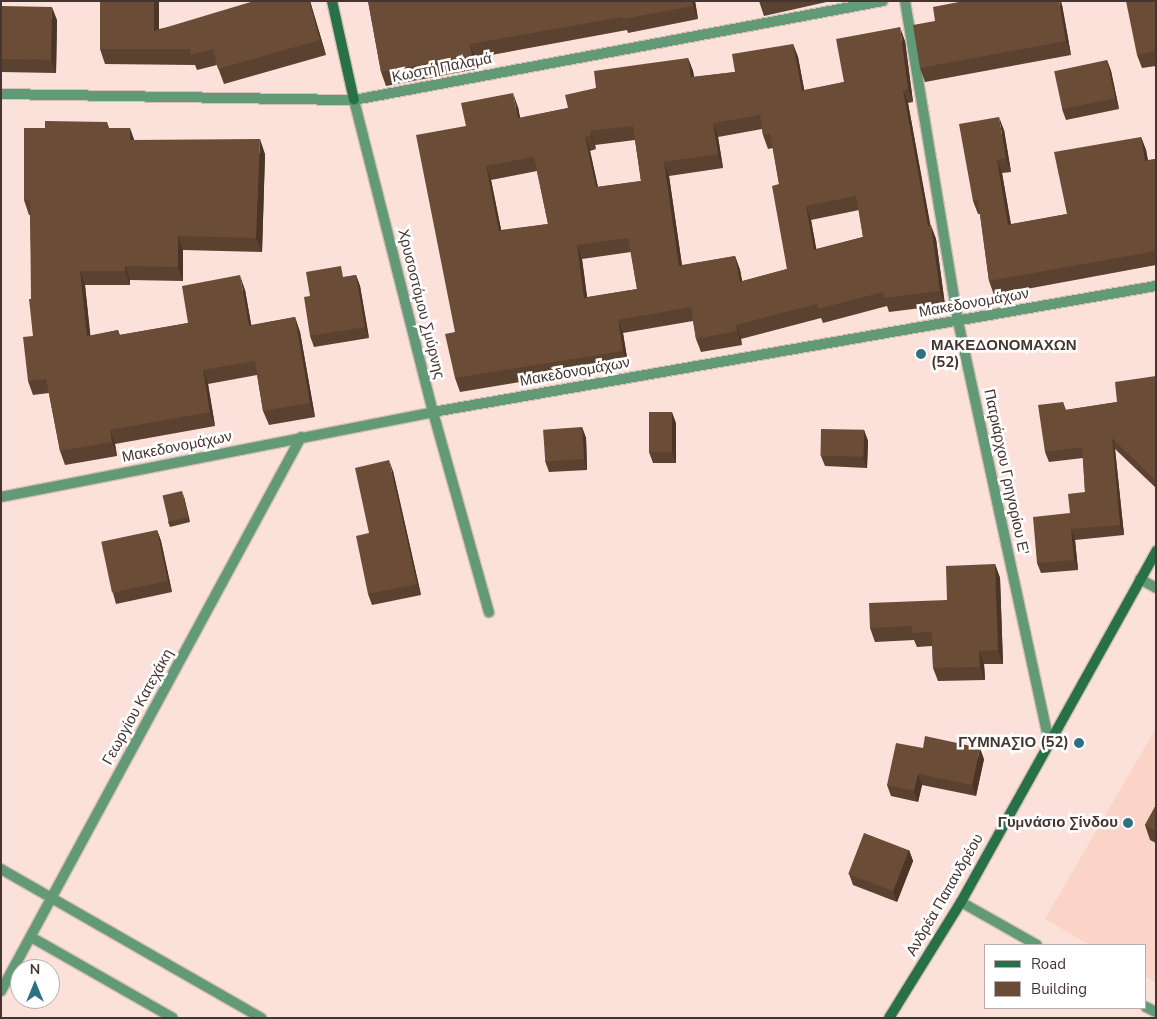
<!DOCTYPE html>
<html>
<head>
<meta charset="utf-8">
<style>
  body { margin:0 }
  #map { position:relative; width:1157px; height:1019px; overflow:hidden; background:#fbe1d9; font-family:"Nunito Sans",sans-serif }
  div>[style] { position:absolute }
  .built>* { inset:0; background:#fcd3c7 }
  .roads { filter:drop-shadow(1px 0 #d7beb7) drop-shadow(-1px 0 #d7beb7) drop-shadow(0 1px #d7beb7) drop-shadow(0 -1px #d7beb7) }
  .street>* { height:10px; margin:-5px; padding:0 5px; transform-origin:5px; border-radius:5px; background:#629a77 }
  .secondary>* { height:10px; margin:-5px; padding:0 5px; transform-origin:5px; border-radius:5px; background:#287048 }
  .wall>* { inset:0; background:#5b412f }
  .shaded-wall>* { inset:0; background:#4a3526 }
  .building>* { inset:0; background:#6a4c37; transform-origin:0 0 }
  .dots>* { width:14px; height:14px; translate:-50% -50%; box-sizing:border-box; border:2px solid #fff; border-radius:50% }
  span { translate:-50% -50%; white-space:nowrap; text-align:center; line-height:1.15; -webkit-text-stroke:5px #fff; paint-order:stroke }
  .street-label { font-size:15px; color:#45342f }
  .poi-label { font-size:15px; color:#45342f; font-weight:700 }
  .left { translate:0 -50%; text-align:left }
  .right { translate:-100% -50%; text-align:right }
  .frame { position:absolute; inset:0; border:2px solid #45342f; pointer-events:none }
  .legend { position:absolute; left:984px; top:944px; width:162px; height:65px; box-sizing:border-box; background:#fff; border:1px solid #b5aeac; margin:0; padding:6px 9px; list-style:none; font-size:15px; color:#45342f }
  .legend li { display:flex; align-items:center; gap:10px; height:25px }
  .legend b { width:25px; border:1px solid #b5aeac }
  .north { position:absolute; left:10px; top:959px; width:50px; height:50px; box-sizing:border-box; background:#fff; border:1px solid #b5aeac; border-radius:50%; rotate:0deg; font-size:14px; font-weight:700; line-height:20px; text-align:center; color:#45342f }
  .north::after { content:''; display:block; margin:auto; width:18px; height:22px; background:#2e7282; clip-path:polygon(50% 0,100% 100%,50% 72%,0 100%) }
</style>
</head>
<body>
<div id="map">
  <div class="built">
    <div style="clip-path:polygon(1156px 728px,1156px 983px,1146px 977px,1146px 945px,1090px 945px,1045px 919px)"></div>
  </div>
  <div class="roads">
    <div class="street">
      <div style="left:905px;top:1px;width:324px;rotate:80.6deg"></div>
      <div style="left:958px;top:321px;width:430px;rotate:77.8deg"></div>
      <div style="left:1px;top:94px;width:353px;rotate:1deg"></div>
      <div style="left:354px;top:100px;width:538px;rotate:-10.6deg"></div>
      <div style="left:354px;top:100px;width:322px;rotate:75.8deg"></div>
      <div style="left:433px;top:412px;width:208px;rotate:74.4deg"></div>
      <div style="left:1px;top:497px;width:440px;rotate:-11.1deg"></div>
      <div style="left:433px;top:412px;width:734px;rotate:-9.89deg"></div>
      <div style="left:1140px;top:579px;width:18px;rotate:29deg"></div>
      <div style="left:1px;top:869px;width:300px;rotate:29.8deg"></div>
      <div style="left:961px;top:902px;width:87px;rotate:29.5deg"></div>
      <div style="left:31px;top:937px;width:163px;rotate:29.7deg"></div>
      <div style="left:1px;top:991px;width:630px;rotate:-61.56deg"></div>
      <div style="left:1146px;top:1007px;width:11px;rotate:27deg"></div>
    </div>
    <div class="secondary">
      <div style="left:332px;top:1px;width:101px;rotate:77.5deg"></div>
      <div style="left:889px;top:1018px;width:137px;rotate:-58.2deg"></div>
      <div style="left:961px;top:902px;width:402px;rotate:-60.9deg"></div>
    </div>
  </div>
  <div class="wall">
    <div style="clip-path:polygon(159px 1px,159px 29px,310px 1px,326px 55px,224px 84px,217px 65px,197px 70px,195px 65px,105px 64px,100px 49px)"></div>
    <div style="clip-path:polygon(368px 1px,695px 1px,698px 19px,628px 33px,627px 30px,475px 58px,477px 69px,386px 86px,381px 72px)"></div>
    <div style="clip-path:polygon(759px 1px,831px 1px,764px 16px)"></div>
    <div style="clip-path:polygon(1156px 1px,1156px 66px,1142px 68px,1137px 55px)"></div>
    <div style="clip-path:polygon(1062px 5px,1071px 55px,925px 82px,920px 68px,935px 21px)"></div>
    <div style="clip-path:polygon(1px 6px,57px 20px,56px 73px,1px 72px)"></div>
    <div style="clip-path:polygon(evenodd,905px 41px,913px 102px,908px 103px,930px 225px,936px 239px,945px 305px,889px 312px,887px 306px,823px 323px,821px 318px,741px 339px,742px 345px,701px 352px,696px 339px,693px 321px,623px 333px,628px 364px,460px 392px,455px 378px,455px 332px,466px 126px,518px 107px,520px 118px,568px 108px,596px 88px,688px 58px,693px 71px,694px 77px,735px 72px,793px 44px,798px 57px,804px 90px,844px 82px,905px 41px,762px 129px,763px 135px,768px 149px,773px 148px,779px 184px,787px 269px,742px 281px,740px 270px,735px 256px,682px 265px,669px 176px,723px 168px,718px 137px,762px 129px,905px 41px,635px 140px,641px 181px,598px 187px,590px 151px,596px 149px,595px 145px,635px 140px,905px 41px,537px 171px,548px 224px,501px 230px,491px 180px,537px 171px,905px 41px,859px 210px,863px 237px,816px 249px,811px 220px,859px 210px,905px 41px,631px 252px,637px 289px,587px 297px,582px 259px,631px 252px)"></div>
    <div style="clip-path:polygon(1107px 60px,1111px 71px,1119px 109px,1066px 120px,1062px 109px)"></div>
    <div style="clip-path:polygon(107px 122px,109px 128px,134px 140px,265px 154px,262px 252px,183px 250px,183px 281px,130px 280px,130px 285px,85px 285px,90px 336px,118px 330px,120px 335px,188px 323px,245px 290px,251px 325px,295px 317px,300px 332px,315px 417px,269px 425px,263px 411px,257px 375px,208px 384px,215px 426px,115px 444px,117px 456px,65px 465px,60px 451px,49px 393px,33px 395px,28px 381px,33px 336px,30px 215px,29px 215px,24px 200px)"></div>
    <div style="clip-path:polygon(1004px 130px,1011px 172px,1002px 173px,1011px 224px,1067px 214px,1141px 137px,1146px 150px,1148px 160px,1156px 159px,1156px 265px,994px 295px,989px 281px,980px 214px,978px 214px,973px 201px)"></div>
    <div style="clip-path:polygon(356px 275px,360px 286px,369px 338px,314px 347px,310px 336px,310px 296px,345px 277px)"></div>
    <div style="clip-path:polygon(1156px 376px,1156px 488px,1115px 449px,1124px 535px,1075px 540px,1078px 570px,1041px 573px,1037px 563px,1070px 513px,1085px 492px,1083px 458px,1049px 462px,1045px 452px,1063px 402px,1066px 410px,1117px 402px)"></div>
    <div style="clip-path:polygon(676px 423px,676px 463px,653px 463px,649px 452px)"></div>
    <div style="clip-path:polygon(582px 427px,586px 438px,587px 470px,549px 472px,545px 461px)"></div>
    <div style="clip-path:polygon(864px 430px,868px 441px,867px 468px,825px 466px,821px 456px)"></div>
    <div style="clip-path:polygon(393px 471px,421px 595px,372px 605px,368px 594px,369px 533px)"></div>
    <div style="clip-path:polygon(184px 497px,190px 522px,170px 527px,168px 522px)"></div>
    <div style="clip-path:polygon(157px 530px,161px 541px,172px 592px,116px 604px,113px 593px)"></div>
    <div style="clip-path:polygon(995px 564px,1000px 578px,1003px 664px,984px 664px,985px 680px,938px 681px,933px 668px,932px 646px,917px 647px,914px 640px,875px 642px,870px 628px,947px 600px)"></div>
    <div style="clip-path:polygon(923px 748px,984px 759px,976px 796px,922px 785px,918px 802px,891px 796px,887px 785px)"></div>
    <div style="clip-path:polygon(1156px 805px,1156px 843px,1150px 840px,1145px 825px)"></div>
    <div style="clip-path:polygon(909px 850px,913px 861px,897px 902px,853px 885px,849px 874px)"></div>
  </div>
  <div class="shaded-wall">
    <div style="clip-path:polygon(154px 1px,159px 1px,159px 46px,154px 31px)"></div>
    <div style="clip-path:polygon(309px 1px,310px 1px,326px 55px,320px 40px)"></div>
    <div style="clip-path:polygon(692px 1px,695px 1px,698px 19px,693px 6px)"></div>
    <div style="clip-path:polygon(1059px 1px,1061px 1px,1062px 5px,1071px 55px,1066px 41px)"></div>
    <div style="clip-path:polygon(52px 7px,57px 20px,56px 73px,51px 59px)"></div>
    <div style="clip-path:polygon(900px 27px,905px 41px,913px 102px,908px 89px)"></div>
    <div style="clip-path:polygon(470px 44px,475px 58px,477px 69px,472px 56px)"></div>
    <div style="clip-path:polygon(793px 44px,798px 57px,807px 104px,802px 91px)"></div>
    <div style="clip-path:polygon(688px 58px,693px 71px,696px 91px,691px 77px)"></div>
    <div style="clip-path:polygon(1107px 60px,1111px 71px,1119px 109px,1115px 98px)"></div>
    <div style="clip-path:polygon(903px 90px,908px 103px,933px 239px,931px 225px,936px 239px,945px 305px,940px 291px)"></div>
    <div style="clip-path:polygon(513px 93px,518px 107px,523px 132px,518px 118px)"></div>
    <div style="clip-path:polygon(999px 117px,1004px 130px,1011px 172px,1006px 158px)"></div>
    <div style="clip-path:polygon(713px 123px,718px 137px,723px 168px,718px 154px)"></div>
    <div style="clip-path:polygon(130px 128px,135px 142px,130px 140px)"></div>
    <div style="clip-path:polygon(590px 131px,595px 145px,596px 149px,591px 136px)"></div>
    <div style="clip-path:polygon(585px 137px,590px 151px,601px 201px,596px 187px)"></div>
    <div style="clip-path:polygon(1141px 137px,1146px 150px,1150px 174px,1145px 161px)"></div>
    <div style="clip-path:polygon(260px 139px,265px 154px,262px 252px,256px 238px)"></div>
    <div style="clip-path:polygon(997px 160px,1002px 173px,1013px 238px,1008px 225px)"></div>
    <div style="clip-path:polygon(664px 162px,669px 176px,684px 280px,679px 266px)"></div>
    <div style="clip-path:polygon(486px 166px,491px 180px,504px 244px,499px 231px)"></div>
    <div style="clip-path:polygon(806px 206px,811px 220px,819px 263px,814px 250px)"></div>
    <div style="clip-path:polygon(178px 236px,183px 250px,183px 281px,178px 267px)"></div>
    <div style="clip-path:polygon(577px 245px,582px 259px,589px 312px,584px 298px)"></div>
    <div style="clip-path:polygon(735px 256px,740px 270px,745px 296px,740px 282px)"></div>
    <div style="clip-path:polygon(125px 266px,130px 280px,130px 285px,125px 271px)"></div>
    <div style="clip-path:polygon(80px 271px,85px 285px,92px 350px,87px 336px)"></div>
    <div style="clip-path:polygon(240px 275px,245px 290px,254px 340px,249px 326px)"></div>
    <div style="clip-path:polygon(356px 275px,360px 286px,369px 338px,365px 327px)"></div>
    <div style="clip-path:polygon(295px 317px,300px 332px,315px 417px,310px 403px)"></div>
    <div style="clip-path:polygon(618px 320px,623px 333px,628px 364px,623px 351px)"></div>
    <div style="clip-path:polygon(736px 325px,741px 339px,742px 345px,737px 331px)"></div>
    <div style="clip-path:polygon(203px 370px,208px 384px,215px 426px,210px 412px)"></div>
    <div style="clip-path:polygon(672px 412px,676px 423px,676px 463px,672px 452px)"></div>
    <div style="clip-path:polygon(582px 427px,586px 438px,587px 470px,584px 459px)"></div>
    <div style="clip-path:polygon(110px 430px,115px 444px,117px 456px,112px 442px)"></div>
    <div style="clip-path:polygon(864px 430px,868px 441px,867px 468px,863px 457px)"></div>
    <div style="clip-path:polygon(1112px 438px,1115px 449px,1124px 535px,1120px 525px)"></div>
    <div style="clip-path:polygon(389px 460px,393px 471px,421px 595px,417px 584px)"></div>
    <div style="clip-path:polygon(182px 491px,184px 497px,190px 522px,188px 517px)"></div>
    <div style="clip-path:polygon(1071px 529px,1075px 540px,1078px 570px,1074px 560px)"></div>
    <div style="clip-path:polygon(157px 530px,161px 541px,172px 592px,168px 581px)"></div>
    <div style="clip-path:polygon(995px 564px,1000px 578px,1003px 664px,998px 650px)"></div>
    <div style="clip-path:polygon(979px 651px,984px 664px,985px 680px,980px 667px)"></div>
    <div style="clip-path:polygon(980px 748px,984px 759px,976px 796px,972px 785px)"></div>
    <div style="clip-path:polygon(918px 774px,922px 785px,918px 802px,914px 791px)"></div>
    <div style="clip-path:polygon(909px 850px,913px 861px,897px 902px,893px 892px)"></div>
  </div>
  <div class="building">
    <div style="clip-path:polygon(100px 1px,154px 1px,154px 31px,254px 1px,309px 1px,320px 40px,218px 69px,213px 49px,191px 55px,190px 49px,100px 49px)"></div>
    <div style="clip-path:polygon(368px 1px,692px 1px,693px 6px,623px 19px,622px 17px,470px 44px,472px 56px,381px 72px)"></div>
    <div style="clip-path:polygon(964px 1px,1059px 1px,1066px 41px,920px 68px,913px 25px,935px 21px,933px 7px)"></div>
    <div style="clip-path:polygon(1126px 1px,1156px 1px,1156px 51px,1137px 55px)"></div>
    <div style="left:1px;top:6px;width:51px;height:53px;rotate:1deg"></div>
    <div style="clip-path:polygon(evenodd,900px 27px,908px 89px,903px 90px,928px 226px,931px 225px,940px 291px,884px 298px,883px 292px,818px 309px,817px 304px,736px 325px,737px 331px,696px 339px,691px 307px,618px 320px,623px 351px,455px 378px,445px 334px,455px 332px,416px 135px,466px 126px,461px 103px,513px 93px,518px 118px,568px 108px,565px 95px,596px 88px,594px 71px,688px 58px,691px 77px,735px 72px,732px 54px,793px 44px,802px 91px,844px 82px,836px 39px,900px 27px,760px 115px,763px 135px,770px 134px,779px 184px,772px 186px,787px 269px,740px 282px,735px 256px,679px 266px,664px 162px,718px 154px,713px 123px,760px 115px,900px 27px,633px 126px,641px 181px,596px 187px,585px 137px,591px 136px,590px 131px,633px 126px,900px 27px,534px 157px,548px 224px,499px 231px,486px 166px,534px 157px,900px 27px,856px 196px,863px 237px,814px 250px,806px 206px,856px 196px,900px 27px,628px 238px,637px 289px,584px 298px,577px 245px,628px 238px)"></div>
    <div style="left:1107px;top:60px;width:39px;height:54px;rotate:78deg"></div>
    <div style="clip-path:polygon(999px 117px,1006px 158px,997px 160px,1008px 225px,1067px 214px,1054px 152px,1141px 137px,1145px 161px,1156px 159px,1156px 251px,989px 281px,978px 200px,973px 201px,959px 124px)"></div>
    <div style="clip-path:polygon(45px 121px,107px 122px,107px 128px,130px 128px,130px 140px,260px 139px,256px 238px,178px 236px,178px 267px,125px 266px,125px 271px,80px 271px,87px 336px,118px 330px,119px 335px,188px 323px,182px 286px,240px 275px,249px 326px,295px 317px,310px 403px,263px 411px,255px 361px,203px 370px,210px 412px,110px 430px,112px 442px,60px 451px,46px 379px,28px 381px,23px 337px,33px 336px,29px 299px,31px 299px,30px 201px,24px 200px,24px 128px,45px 128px)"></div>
    <div style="clip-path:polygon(341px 266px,343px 277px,356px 275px,365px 327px,310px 336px,304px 297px,310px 296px,306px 272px)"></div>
    <div style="clip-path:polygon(1156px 376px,1156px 481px,1112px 438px,1120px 525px,1071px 529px,1074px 560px,1037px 563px,1033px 517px,1070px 513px,1068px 494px,1085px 492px,1082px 447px,1045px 452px,1038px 405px,1063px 402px,1065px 410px,1117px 402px,1115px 382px)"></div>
    <div style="left:649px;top:412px;width:23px;height:40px"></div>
    <div style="left:582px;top:427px;width:32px;height:39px;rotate:86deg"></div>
    <div style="left:821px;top:429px;width:43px;height:27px;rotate:1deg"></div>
    <div style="clip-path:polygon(389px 460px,417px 584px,368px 594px,356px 536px,369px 533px,355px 468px)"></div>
    <div style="left:182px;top:491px;width:27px;height:20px;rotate:77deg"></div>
    <div style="left:157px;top:530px;width:52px;height:57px;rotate:78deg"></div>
    <div style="clip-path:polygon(995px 564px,998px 650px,979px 651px,980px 667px,933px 668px,932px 632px,912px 633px,912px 626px,870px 628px,869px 603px,947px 600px,946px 566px)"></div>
    <div style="clip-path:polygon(925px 736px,980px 748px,972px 785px,918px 774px,914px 791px,887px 785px,896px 743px,923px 748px)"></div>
    <div style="clip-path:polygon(1156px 805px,1156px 831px,1145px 825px)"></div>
    <div style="left:864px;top:833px;width:48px;height:44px;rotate:21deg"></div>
  </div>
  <div class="dots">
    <div style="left:921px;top:354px;background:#2e7282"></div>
    <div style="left:1079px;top:743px;background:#2e7282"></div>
    <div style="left:1128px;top:823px;background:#2e7282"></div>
  </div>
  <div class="street-label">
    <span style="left:442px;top:68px;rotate:-11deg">Κωστή Παλαμά</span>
    <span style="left:974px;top:303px;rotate:-10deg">Μακεδονομάχων</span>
    <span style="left:421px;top:304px;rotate:76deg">Χρυσοστόμου Σμύρνης</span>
    <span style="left:575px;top:372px;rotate:-10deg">Μακεδονομάχων</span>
    <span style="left:177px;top:447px;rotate:-11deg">Μακεδονομάχων</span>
    <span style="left:1006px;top:472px;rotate:78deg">Πατριάρχου Γρηγορίου Ε'</span>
    <span style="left:138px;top:707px;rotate:-61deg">Γεωργίου Κατεχάκη</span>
    <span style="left:945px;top:895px;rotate:-60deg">Ανδρέα Παπανδρέου</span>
  </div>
  <div class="poi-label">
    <span class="left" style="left:931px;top:354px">ΜΑΚΕΔΟΝΟΜΑΧΩΝ<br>(52)</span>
    <span class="right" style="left:1069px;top:743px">ΓΥΜΝΑΣΙΟ (52)</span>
    <span class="right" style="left:1118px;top:823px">Γυμνάσιο Σίνδου</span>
  </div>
  <div class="frame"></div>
  <ul class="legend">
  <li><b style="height:6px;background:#287048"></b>Road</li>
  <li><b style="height:14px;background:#6a4c37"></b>Building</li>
  </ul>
  <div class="north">N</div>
</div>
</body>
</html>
